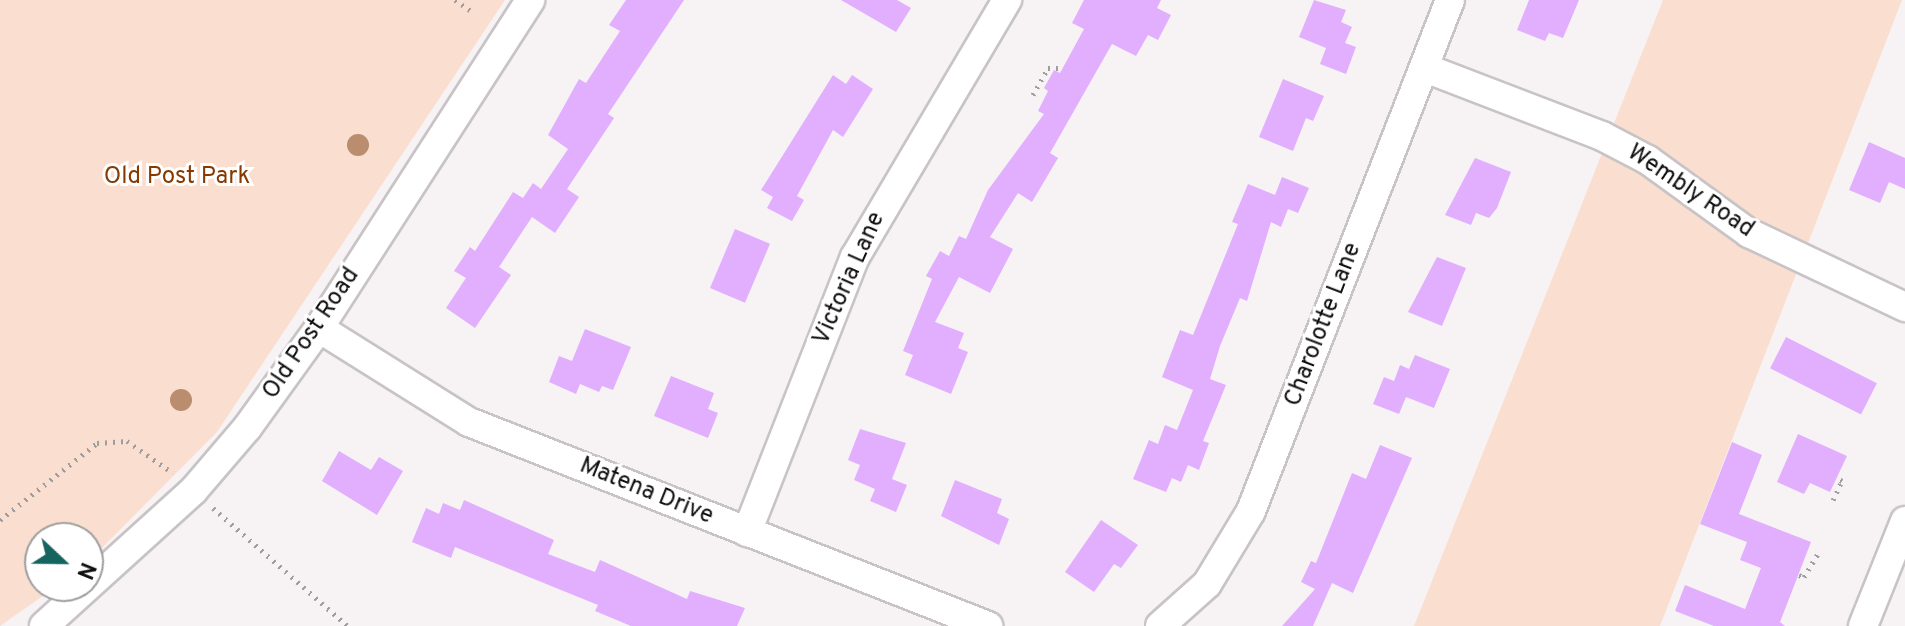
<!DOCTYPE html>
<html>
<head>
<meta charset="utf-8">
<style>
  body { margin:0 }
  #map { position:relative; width:1905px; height:626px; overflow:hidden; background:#f7f3f5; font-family:Overpass,sans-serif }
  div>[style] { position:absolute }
  .green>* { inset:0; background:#faded0 }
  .building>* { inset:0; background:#e2aefe; transform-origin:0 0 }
  .path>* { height:5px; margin-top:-2.5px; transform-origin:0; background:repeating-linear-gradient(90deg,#a09d9f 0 2px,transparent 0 8px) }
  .roads { filter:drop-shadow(2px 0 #c8c4c6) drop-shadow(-2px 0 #c8c4c6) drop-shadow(0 2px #c8c4c6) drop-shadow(0 -2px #c8c4c6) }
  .minor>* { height:28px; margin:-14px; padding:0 14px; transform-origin:14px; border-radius:14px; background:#fff }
  .trees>* { width:22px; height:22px; margin:-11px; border-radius:50%; background:#b98d6e }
  span { translate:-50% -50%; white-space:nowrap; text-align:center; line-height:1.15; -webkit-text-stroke:6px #fff; paint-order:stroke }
  .park-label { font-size:24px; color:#863900 }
  .street-label { font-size:24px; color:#100e0f }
  .north { position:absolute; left:24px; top:522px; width:80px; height:80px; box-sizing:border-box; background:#fff; border:2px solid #9f9f9f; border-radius:50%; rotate:112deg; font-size:22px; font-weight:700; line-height:32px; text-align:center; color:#100e0f }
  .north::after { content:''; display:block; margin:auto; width:28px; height:36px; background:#16645e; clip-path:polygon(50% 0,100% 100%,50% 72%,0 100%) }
</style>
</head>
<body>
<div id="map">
  <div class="green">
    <div style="clip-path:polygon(0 0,505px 0,217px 432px,88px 562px,88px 538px,40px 538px,40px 586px,57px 586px,0 626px)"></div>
    <div style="clip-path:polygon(1663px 0,1902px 0,1660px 626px,1414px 626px)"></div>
  </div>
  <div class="building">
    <div style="clip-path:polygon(626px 0,684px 0,608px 114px,614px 118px,567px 189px,579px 197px,555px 233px,532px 217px,499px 267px,511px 275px,475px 328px,446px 308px,466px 278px,454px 271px,470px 247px,475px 251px,513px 192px,523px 198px,533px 183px,541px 189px,568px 149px,548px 135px,579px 79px,586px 83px,620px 31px,609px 25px)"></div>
    <div style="clip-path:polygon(841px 0,897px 0,911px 8px,896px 32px)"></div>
    <div style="clip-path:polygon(1084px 0,1161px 0,1157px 8px,1171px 15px,1158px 40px,1148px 35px,1136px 56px,1112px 44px,1050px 153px,1058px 158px,1032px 202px,1018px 193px,990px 237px,1013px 249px,990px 293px,959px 277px,935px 322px,964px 333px,958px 348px,968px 352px,951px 394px,905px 375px,913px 355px,903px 351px,932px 279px,926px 276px,940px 251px,949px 256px,959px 236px,966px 239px,988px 190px,1044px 114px,1038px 111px,1048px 91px,1044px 88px,1054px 70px,1060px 73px,1084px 29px,1072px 23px)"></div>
    <div style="clip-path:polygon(1314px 0,1346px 10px,1341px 22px,1352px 27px,1345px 43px,1356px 47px,1346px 74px,1320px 64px,1326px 48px,1299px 37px)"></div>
    <div style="clip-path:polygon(1529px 0,1579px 0,1563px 38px,1549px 33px,1545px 41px,1517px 30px)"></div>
    <div style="clip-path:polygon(833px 75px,846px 84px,852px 75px,873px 89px,843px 137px,833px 130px,797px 196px,804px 200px,792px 221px,767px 208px,773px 197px,761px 190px)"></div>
    <div style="clip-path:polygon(1283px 79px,1324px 96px,1313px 121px,1306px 118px,1293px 151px,1259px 137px)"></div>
    <div style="clip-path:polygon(1869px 142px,1905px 158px,1905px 189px,1889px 182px,1880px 203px,1849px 190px)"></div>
    <div style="clip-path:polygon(1475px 158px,1511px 172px,1497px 208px,1489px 218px,1476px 213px,1471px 225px,1445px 215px)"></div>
    <div style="clip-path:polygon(1282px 177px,1309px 188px,1298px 213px,1288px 209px,1281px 227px,1271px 222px,1247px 301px,1240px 298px,1220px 346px,1210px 379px,1226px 385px,1203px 441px,1209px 443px,1199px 470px,1188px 465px,1181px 482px,1172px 478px,1166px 492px,1133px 479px,1149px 440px,1158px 444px,1165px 425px,1177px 430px,1193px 390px,1162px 377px,1180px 330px,1193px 335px,1238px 224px,1232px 222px,1248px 184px,1275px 195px)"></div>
    <div style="left:735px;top:229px;width:38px;height:64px;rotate:23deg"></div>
    <div style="clip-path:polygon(1437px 257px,1466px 268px,1442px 326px,1408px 312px)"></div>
    <div style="clip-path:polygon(585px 329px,631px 347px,613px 390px,602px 386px,599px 392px,580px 384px,576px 394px,549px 382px,559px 356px,572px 361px)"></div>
    <div style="left:1786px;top:337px;width:102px;height:35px;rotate:27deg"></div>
    <div style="clip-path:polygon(1415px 355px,1450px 369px,1434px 408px,1406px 397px,1399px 414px,1373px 404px,1384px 377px,1394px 381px,1400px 365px,1409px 369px)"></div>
    <div style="clip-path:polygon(671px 376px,714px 393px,708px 409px,718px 413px,708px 438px,654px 416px)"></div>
    <div style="clip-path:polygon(860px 429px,906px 443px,892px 479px,907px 485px,896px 512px,870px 501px,875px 489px,854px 480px,860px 465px,848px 460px)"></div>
    <div style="clip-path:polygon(1798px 434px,1847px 456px,1830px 492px,1810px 483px,1804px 494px,1777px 482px)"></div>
    <div style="clip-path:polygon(1732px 442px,1762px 455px,1739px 514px,1811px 542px,1780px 622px,1785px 626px,1714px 626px,1675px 611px,1685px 585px,1745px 609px,1761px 568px,1740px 560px,1747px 542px,1700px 524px)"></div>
    <div style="clip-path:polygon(1380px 445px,1412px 458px,1353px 593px,1332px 583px,1313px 626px,1282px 626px,1315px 589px,1301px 582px,1311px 561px,1316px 563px,1352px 473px,1366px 479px)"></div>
    <div style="clip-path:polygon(339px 451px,371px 470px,379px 457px,403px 471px,377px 515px,322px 481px)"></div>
    <div style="clip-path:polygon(955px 480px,1002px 499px,997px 513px,1009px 519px,999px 545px,941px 516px)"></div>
    <div style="clip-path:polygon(464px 500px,554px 540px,548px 554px,595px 572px,600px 560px,687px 599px,690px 591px,745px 608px,737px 626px,631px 626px,595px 611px,598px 605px,455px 547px,451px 558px,412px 542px,426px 508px,439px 514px,443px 503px,460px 510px)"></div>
    <div style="clip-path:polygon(1101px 520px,1138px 545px,1121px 568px,1114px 564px,1094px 592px,1065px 572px)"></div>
  </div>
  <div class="path">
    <div style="left:455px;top:0;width:18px;rotate:34deg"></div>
    <div style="left:1033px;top:95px;width:31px;rotate:-61deg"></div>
    <div style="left:1048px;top:68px;width:14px"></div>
    <div style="left:1833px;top:500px;width:21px;rotate:-65deg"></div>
    <div style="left:1842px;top:481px;width:6px;rotate:-149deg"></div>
    <div style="left:213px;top:508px;width:179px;rotate:41.2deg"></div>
    <div style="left:0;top:520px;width:124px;rotate:-38.4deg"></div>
    <div style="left:97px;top:443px;width:30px;rotate:-4deg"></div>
    <div style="left:127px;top:441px;width:56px;rotate:34.8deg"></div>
    <div style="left:1799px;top:575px;width:5px;rotate:22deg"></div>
    <div style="left:1804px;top:577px;width:29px;rotate:-59deg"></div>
  </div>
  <div class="roads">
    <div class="minor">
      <div style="left:1425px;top:68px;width:190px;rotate:21deg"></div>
      <div style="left:1602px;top:136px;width:52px;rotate:27.6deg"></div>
      <div style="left:1648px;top:160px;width:125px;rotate:35.9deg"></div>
      <div style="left:1749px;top:233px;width:173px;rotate:25.4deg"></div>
      <div style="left:319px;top:328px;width:177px;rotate:32.1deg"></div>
      <div style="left:469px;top:422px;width:558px;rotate:21.46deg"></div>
      <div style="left:747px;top:532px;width:295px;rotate:-68.6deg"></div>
      <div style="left:855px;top:257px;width:299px;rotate:-59.4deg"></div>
      <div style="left:44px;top:626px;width:201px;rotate:-42.2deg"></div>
      <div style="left:193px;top:491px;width:83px;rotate:-49.4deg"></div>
      <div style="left:247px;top:428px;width:123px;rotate:-54.2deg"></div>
      <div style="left:319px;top:328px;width:390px;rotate:-57.2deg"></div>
      <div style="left:1160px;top:626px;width:63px;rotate:-41.8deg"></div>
      <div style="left:1207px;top:584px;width:85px;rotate:-58.9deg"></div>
      <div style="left:1251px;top:511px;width:548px;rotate:-68.72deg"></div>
      <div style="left:1863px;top:626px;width:113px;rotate:-68.2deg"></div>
    </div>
  </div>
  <div class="trees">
    <div style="left:358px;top:145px"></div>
    <div style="left:181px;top:400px"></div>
  </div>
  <div class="park-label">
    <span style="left:177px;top:178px">Old Post Park</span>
  </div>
  <div class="street-label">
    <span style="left:1690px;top:192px;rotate:34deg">Wembly Road</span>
    <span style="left:850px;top:279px;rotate:-66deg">Victoria Lane</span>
    <span style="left:1324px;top:325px;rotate:-69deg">Charolotte Lane</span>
    <span style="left:312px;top:334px;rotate:-56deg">Old Post Road</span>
    <span style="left:646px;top:492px;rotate:22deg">Matena Drive</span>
  </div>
  <div class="north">N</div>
</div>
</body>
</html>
